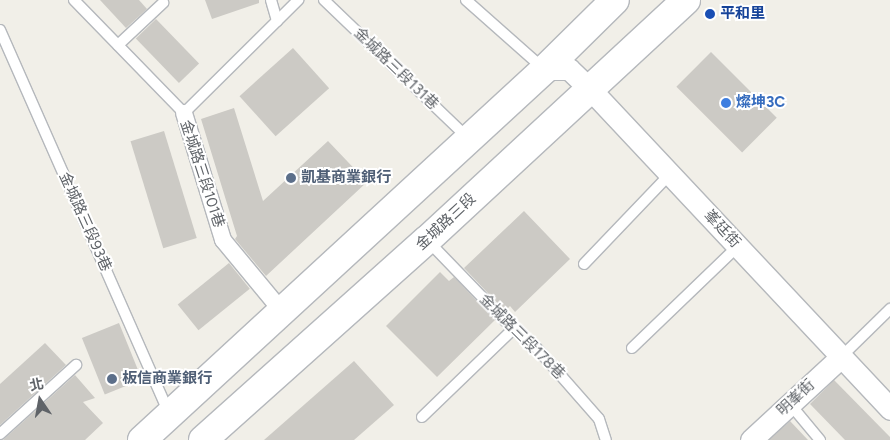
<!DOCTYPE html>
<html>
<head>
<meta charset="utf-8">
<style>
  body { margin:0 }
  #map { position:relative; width:890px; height:440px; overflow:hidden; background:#f1efe8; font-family:Figtree,"Noto Sans TC",sans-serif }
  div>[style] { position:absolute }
  .building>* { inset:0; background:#cccac5; transform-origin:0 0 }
  .roads { filter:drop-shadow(1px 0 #b5b8bc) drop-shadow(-1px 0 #b5b8bc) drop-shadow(0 1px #b5b8bc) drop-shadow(0 -1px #b5b8bc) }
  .service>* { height:10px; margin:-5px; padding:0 5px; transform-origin:5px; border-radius:5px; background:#fff }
  .pedestrian>* { height:16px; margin:-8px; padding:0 8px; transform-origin:8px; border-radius:8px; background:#fff }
  .minor>* { height:21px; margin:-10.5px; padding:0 10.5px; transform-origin:10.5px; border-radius:10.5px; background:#fff }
  .secondary>* { height:28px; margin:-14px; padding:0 14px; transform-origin:14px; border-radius:14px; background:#fff }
  .dots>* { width:14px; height:14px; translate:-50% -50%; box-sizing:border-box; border:2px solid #fff; border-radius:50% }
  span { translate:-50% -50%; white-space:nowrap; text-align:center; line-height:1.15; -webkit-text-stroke:4px #fff; paint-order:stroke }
  .transit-label { font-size:15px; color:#164399; font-weight:700 }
  .left { translate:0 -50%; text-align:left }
  .street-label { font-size:15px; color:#5f6368 }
  .shop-label { font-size:15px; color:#366cbe; font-weight:700 }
  .service-label { font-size:15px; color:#4e5e75; font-weight:700 }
  .north { position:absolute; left:15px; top:375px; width:50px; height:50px; -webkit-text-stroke:4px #fff; paint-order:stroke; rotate:348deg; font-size:14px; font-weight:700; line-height:20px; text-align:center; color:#5f6368 }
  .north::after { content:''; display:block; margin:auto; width:18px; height:22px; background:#5f6368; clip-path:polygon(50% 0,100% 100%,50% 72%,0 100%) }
</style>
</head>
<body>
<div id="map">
  <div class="building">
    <div style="clip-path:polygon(100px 0,139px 0,147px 9px,126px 28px)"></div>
    <div style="clip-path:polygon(205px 0,259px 0,259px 3px,212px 19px)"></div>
    <div style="left:156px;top:19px;width:62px;height:28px;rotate:46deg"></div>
    <div style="left:293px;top:48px;width:54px;height:72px;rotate:48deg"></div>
    <div style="left:711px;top:52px;width:93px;height:49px;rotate:45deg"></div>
    <div style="clip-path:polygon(234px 108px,263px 201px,328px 141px,367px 182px,266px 276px,235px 239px,237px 236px,201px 119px)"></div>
    <div style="left:164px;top:131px;width:112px;height:35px;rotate:73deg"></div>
    <div style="clip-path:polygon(524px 211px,570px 259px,515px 312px,510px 306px,505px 311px,464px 268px)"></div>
    <div style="left:229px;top:263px;width:33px;height:66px;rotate:51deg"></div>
    <div style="clip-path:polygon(440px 272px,449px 281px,454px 277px,495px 320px,437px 377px,386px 326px)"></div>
    <div style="left:119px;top:323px;width:61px;height:40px;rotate:68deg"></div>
    <div style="clip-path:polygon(45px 343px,66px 365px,0 425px,0 384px)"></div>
    <div style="clip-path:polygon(354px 361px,394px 405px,354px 440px,264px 440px)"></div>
    <div style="clip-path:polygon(75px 375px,95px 398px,83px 402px,103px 423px,85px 440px,3px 440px)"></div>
    <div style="clip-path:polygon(834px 380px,890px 437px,890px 440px,845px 440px,810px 404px)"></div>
    <div style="clip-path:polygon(790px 421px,808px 440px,769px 440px)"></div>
  </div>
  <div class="roads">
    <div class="service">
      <div style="left:74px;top:0;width:158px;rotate:45.8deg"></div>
      <div style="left:184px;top:113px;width:161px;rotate:-44.7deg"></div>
      <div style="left:271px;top:0;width:22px;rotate:74deg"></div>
      <div style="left:324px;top:0;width:199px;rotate:43.8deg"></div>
      <div style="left:466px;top:0;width:104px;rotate:41.5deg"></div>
      <div style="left:0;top:30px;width:419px;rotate:66.2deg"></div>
      <div style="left:118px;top:45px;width:62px;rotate:-43deg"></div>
      <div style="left:428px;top:241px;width:122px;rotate:46deg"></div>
      <div style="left:513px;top:329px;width:26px;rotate:37deg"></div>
      <div style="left:534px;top:345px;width:98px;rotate:48.7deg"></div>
      <div style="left:599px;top:419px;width:22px;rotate:72deg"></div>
      <div style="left:584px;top:264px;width:124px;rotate:-46.3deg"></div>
      <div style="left:632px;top:348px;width:147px;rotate:-43.9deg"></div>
      <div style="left:841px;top:357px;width:69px;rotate:-44.4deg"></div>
      <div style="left:790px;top:404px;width:47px;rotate:50.2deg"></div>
      <div style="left:422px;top:417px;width:127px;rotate:-44deg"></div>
      <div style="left:0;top:434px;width:103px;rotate:-42.2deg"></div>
    </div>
    <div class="pedestrian">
      <div style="left:184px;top:113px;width:133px;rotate:72.9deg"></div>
      <div style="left:223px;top:240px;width:91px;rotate:50.4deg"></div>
    </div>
    <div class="minor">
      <div style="left:545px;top:69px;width:24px"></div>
      <div style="left:569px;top:69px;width:29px;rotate:44deg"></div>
      <div style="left:590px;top:89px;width:439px;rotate:46.8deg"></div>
      <div style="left:751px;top:440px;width:122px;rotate:-42.7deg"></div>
    </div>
    <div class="secondary">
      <div style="left:142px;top:440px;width:548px;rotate:-42.63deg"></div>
      <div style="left:545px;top:69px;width:98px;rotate:-44.6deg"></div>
      <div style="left:203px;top:440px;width:300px;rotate:-41.8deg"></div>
      <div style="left:427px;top:240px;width:353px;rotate:-42.8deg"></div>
    </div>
  </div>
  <div class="dots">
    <div style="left:710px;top:14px;background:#1a4fb4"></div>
    <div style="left:726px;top:103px;background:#3f7fe0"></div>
    <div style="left:291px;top:178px;background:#5c6f8a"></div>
    <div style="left:112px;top:379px;background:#5c6f8a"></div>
  </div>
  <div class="transit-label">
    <span class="left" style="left:720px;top:14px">平和里</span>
  </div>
  <div class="street-label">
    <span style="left:396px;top:69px;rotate:44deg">金城路三段131巷</span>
    <span style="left:202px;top:174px;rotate:72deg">金城路三段101巷</span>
    <span style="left:85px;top:222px;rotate:66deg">金城路三段93巷</span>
    <span style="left:446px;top:222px;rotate:-43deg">金城路三段</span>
    <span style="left:722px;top:229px;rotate:47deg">峯廷街</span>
    <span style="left:522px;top:337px;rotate:45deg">金城路三段178巷</span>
    <span style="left:796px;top:398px;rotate:-43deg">明峯街</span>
  </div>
  <div class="shop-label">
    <span class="left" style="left:736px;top:103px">燦坤3C</span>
  </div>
  <div class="service-label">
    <span class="left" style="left:301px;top:178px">凱基商業銀行</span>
    <span class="left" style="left:122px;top:379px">板信商業銀行</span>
  </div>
  <div class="north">北</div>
</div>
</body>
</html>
